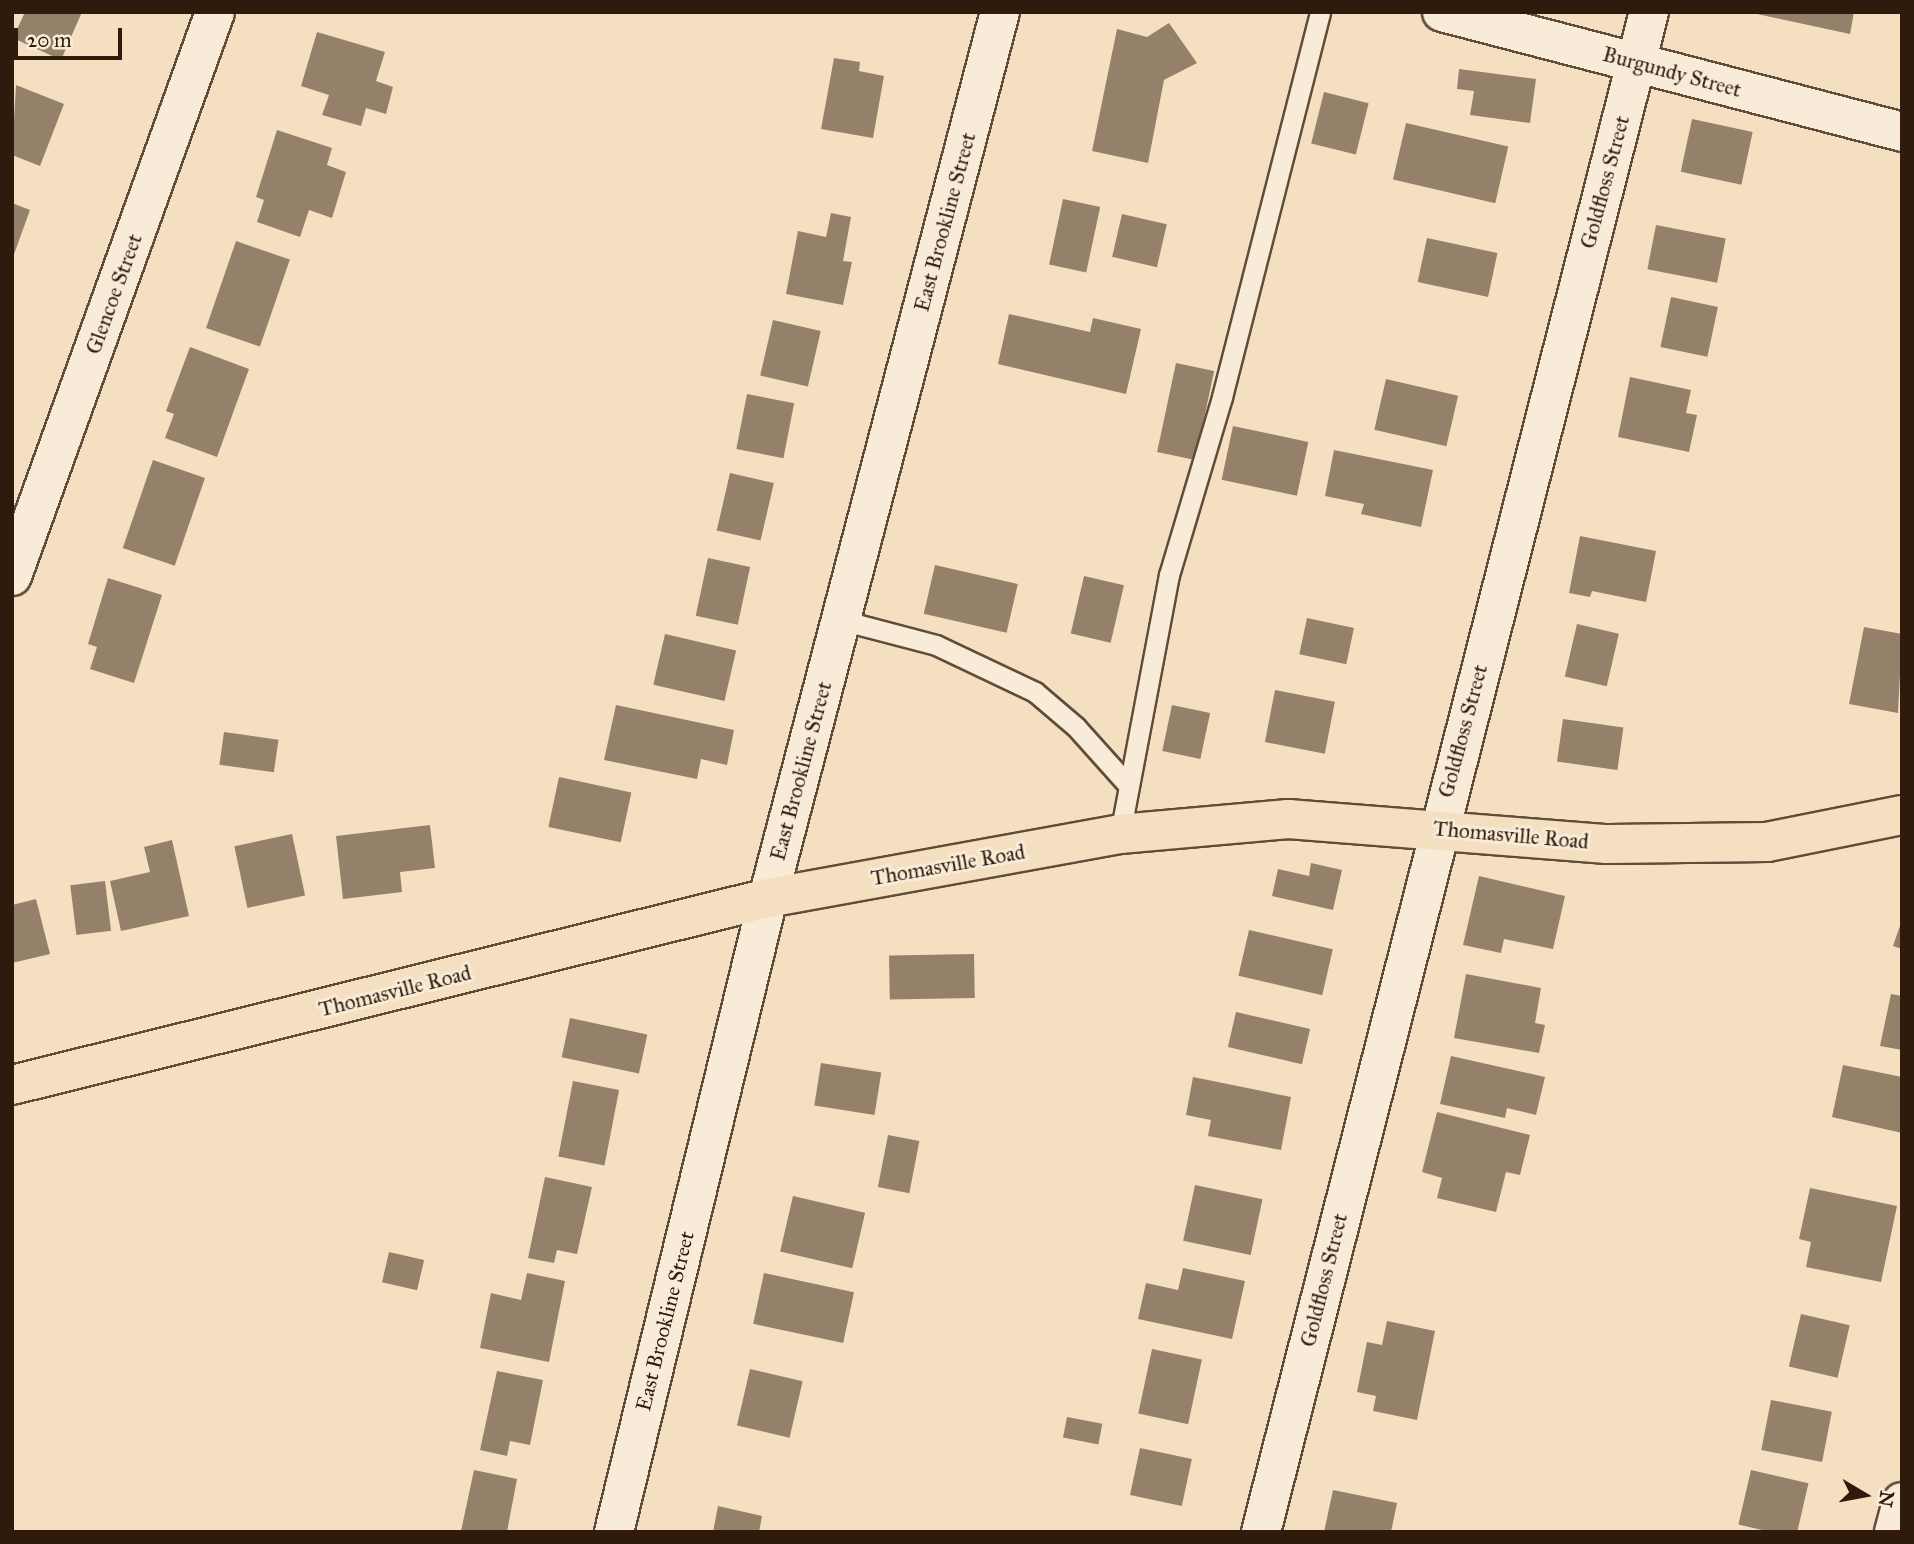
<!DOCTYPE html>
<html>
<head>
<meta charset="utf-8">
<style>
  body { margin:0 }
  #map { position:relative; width:1914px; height:1544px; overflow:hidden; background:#f4e0c1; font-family:"IM FELL Great Primer",serif }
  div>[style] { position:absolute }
  .building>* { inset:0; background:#95816a; transform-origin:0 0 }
  .roads { filter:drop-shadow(2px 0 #604c39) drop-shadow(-2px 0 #604c39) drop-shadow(0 2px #604c39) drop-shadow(0 -2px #604c39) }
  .lane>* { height:19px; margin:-9.5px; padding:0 9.5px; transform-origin:9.5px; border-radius:9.5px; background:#f8ebd7 }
  .street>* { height:38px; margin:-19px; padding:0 19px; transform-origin:19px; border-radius:19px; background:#f8ebd7 }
  .primary>* { height:38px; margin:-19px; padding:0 19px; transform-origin:19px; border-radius:19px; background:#f4e0c1 }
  span { translate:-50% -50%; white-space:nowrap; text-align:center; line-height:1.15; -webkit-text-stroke:6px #f8ebd7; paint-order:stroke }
  .street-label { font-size:21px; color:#2f1a0c }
  .frame { position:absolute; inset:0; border:14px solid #2f1a0c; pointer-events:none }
  .north { position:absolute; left:1830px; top:1460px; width:70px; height:70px; -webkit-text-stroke:5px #f8ebd7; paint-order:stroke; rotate:100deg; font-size:19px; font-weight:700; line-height:28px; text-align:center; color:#2f1a0c }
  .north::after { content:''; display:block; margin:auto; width:24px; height:32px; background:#2f1a0c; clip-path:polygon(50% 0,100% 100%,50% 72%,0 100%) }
  .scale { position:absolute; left:14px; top:28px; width:108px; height:32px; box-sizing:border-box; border:4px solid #2f1a0c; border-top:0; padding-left:9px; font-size:21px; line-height:24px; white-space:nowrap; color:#2f1a0c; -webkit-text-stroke:5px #f8ebd7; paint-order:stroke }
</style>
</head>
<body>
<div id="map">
  <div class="building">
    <div style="clip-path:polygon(25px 12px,82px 12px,61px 60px,13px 38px)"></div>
    <div style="clip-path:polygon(1748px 12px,1854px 12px,1850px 34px)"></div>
    <div style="clip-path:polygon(1169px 23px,1197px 63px,1164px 80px,1148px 163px,1092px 151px,1117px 29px,1147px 37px)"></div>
    <div style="clip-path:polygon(317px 32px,385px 52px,376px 81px,393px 87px,386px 114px,366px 108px,361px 126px,322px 115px,329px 95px,301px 86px)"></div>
    <div style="clip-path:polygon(834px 58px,860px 62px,859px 71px,884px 76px,873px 138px,821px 129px)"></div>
    <div style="clip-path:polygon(1459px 69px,1536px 79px,1530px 123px,1470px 115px,1474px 91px,1457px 89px)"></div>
    <div style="clip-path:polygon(16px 85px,64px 104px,40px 166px,12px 155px)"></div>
    <div style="left:1324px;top:92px;width:46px;height:53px;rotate:14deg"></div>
    <div style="left:1692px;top:119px;width:62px;height:54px;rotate:12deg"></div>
    <div style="left:1406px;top:123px;width:105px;height:58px;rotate:13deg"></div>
    <div style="clip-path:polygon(277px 130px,332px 148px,327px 165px,346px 172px,332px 218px,309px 210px,300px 237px,257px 222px,264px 200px,256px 197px)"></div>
    <div style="left:1063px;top:199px;width:38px;height:67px;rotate:12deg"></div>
    <div style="clip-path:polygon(12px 203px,30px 210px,13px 257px,12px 257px)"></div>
    <div style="clip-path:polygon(831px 213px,851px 217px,843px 261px,852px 262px,843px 305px,786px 294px,798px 231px,826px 237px)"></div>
    <div style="left:1122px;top:214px;width:46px;height:44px;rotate:13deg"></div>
    <div style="left:1656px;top:225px;width:71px;height:45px;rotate:11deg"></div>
    <div style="left:1427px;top:238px;width:72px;height:45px;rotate:12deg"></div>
    <div style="left:236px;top:241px;width:57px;height:92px;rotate:19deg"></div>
    <div style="left:1671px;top:297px;width:48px;height:51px;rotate:12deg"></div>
    <div style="clip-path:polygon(1009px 314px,1090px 332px,1093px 318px,1141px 329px,1126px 394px,998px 364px)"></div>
    <div style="left:773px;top:320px;width:49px;height:57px;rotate:13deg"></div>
    <div style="clip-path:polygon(190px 347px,249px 369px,217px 457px,165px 438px,174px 414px,166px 411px)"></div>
    <div style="left:1176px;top:363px;width:39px;height:91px;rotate:12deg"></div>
    <div style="clip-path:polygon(1630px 377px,1691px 390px,1686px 413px,1697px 415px,1689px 452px,1618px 437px)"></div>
    <div style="left:1386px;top:379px;width:74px;height:52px;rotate:13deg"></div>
    <div style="left:747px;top:394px;width:48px;height:56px;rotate:11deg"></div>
    <div style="left:1233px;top:426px;width:77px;height:55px;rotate:12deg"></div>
    <div style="clip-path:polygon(1334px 450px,1433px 470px,1421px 527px,1361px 514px,1364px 504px,1325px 496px)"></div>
    <div style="left:153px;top:460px;width:55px;height:93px;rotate:19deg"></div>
    <div style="left:730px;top:473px;width:45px;height:59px;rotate:13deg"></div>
    <div style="clip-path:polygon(1580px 536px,1656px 551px,1646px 602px,1592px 591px,1590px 597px,1569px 593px)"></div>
    <div style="left:708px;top:558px;width:43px;height:59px;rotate:12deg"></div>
    <div style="left:935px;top:565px;width:85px;height:50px;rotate:13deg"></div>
    <div style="left:1084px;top:576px;width:41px;height:59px;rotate:13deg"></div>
    <div style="clip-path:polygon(108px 578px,162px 595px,134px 683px,90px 669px,97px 647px,88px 644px)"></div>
    <div style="left:1307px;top:618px;width:48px;height:37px;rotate:12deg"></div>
    <div style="left:1577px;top:624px;width:43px;height:54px;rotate:13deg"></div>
    <div style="clip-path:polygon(1864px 627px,1902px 634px,1898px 713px,1849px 704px)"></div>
    <div style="left:665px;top:634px;width:73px;height:52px;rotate:13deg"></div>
    <div style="left:1275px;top:690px;width:61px;height:53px;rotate:11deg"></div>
    <div style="clip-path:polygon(616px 705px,734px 730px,727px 765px,701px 759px,697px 779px,604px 760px)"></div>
    <div style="left:1172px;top:705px;width:39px;height:47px;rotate:12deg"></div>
    <div style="left:1563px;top:719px;width:61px;height:43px;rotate:8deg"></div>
    <div style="left:224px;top:732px;width:55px;height:33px;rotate:8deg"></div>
    <div style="left:559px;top:777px;width:74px;height:51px;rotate:12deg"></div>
    <div style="clip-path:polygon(430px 825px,435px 868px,400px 872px,402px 892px,343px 899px,336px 836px)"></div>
    <div style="left:292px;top:834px;width:63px;height:59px;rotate:78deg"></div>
    <div style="clip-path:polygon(172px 840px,189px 916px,121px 931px,110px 881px,150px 872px,144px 847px)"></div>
    <div style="clip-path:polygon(1311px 863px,1342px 870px,1333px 910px,1272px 896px,1278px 869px,1309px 876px)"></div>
    <div style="clip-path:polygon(1479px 876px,1565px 896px,1553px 949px,1504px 939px,1501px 953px,1463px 945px)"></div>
    <div style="left:105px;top:881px;width:50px;height:35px;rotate:83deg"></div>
    <div style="clip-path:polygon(36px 899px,50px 954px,12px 963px,12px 905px)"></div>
    <div style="clip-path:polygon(1902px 920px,1902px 949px,1893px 946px)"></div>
    <div style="left:1249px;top:930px;width:86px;height:47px;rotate:13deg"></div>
    <div style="left:974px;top:954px;width:44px;height:85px;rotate:89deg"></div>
    <div style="clip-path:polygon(1466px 974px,1541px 988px,1535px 1023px,1545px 1025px,1539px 1053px,1454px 1038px)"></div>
    <div style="clip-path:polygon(1891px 994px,1902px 996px,1902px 1050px,1880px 1046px)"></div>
    <div style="left:1236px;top:1012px;width:76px;height:36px;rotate:13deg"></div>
    <div style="left:570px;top:1018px;width:79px;height:40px;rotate:12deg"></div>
    <div style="clip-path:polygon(1451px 1056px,1545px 1077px,1536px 1115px,1507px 1108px,1505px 1118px,1440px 1104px)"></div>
    <div style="left:821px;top:1063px;width:61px;height:43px;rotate:9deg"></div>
    <div style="clip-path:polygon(1843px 1065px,1902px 1077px,1902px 1133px,1832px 1117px)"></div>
    <div style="clip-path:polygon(1193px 1077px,1291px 1097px,1281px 1150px,1208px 1136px,1211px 1120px,1186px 1115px)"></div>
    <div style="left:573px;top:1081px;width:47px;height:77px;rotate:11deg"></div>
    <div style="clip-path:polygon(1437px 1112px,1530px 1135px,1520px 1175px,1506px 1172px,1496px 1212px,1437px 1198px,1442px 1178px,1422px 1172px)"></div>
    <div style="left:888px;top:1135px;width:32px;height:53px;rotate:11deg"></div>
    <div style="clip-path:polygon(545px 1177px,592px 1187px,577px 1254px,557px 1250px,554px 1263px,528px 1258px)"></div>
    <div style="left:1195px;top:1185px;width:69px;height:57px;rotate:12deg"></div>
    <div style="clip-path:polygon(1810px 1188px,1897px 1206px,1881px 1282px,1806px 1267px,1811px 1242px,1799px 1239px)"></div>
    <div style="left:793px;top:1196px;width:74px;height:57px;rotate:13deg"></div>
    <div style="left:389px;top:1252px;width:36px;height:31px;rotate:13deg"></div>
    <div style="clip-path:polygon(1183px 1268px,1245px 1281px,1232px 1339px,1138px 1319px,1146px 1283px,1178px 1290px)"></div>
    <div style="clip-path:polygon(527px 1273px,565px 1281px,549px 1362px,480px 1348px,491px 1293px,521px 1300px)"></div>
    <div style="left:764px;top:1273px;width:92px;height:52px;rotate:12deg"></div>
    <div style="left:1801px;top:1314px;width:50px;height:54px;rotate:13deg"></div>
    <div style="clip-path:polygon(1387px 1321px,1435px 1331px,1417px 1420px,1373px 1411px,1376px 1396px,1357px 1392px,1367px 1342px,1382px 1345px)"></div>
    <div style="left:1152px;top:1349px;width:51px;height:66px;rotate:12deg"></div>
    <div style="left:750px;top:1369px;width:54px;height:58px;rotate:13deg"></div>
    <div style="clip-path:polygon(497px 1371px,543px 1380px,530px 1445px,510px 1441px,507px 1456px,480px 1450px)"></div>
    <div style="left:1771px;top:1400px;width:62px;height:51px;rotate:11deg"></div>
    <div style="left:1067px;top:1417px;width:36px;height:21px;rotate:11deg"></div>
    <div style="left:1140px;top:1448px;width:53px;height:48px;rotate:12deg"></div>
    <div style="clip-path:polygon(474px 1470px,517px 1479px,507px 1532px,461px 1531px)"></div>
    <div style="left:1751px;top:1470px;width:59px;height:56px;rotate:13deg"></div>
    <div style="clip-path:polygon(1333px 1490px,1397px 1503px,1391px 1532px,1324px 1532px)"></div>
    <div style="clip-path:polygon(718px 1506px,762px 1516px,759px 1532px,713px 1532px)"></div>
  </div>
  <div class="roads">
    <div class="lane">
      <div style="left:841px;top:620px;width:98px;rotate:14.7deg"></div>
      <div style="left:936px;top:645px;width:110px;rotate:25.4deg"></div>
      <div style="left:1035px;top:692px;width:54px;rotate:40.5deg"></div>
      <div style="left:1076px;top:727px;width:79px;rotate:48.1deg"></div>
      <div style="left:1120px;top:834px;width:264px;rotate:-79.3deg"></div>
      <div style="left:1169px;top:575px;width:186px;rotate:-73.4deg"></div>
      <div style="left:1222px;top:397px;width:397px;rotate:-75.7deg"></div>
    </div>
    <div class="street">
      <div style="left:1442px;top:12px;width:475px;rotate:14.6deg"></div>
      <div style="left:12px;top:576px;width:599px;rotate:-70.2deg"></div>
      <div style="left:614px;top:1532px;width:652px;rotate:-76.35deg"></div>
      <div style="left:768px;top:898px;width:916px;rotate:-75.33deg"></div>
      <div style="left:1261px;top:1532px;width:1569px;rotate:-75.68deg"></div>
      <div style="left:1894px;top:1532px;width:31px;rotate:-75deg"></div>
    </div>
    <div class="primary">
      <div style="left:12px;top:1085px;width:779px;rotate:-13.89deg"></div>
      <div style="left:768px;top:898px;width:358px;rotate:-10.3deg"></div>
      <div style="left:1120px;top:834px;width:169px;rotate:-5.1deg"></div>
      <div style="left:1288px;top:819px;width:320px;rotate:4.5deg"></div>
      <div style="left:1607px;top:844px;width:160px;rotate:-0.7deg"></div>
      <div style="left:1767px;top:842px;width:138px;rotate:-11.3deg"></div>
    </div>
  </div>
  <div class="street-label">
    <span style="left:1672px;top:72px;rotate:15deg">Burgundy Street</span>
    <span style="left:1605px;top:182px;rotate:-75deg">Goldfloss Street</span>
    <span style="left:945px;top:222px;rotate:-75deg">East Brookline Street</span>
    <span style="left:114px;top:294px;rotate:-70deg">Glencoe Street</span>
    <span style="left:1463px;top:731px;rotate:-75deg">Goldfloss Street</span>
    <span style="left:801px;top:771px;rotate:-75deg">East Brookline Street</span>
    <span style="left:1511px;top:835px;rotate:5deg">Thomasville Road</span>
    <span style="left:948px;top:865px;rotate:-10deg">Thomasville Road</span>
    <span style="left:395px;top:991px;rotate:-14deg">Thomasville Road</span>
    <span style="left:1324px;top:1280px;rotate:-76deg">Goldfloss Street</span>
    <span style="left:665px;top:1321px;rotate:-76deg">East Brookline Street</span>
  </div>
  <div class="frame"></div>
  <div class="north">N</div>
  <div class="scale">20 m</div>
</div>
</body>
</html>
